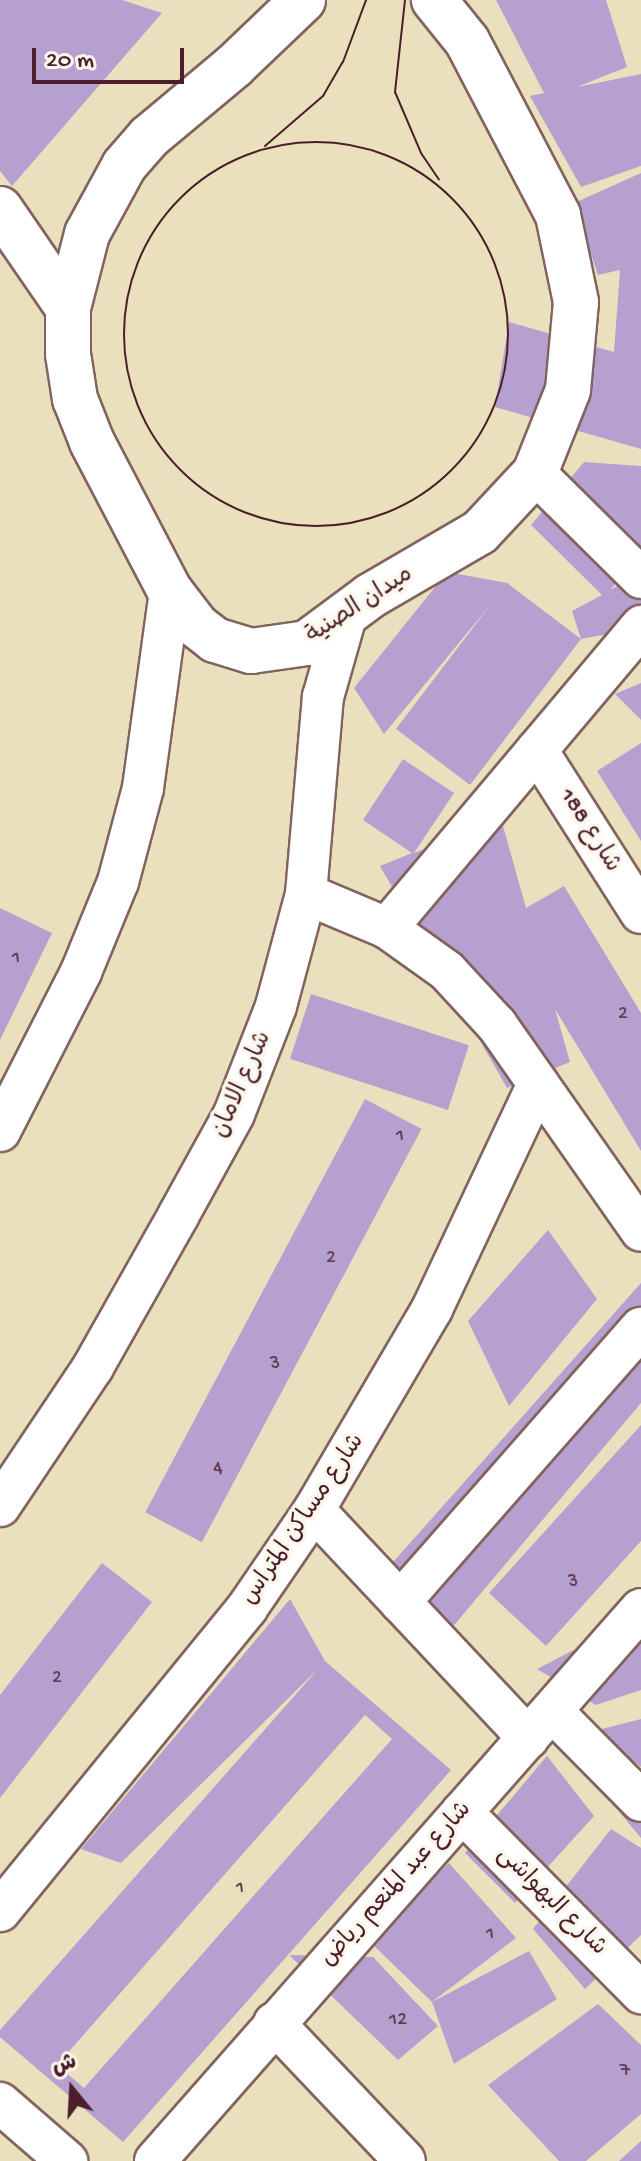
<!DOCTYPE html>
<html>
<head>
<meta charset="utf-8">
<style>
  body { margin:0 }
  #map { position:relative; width:641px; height:2161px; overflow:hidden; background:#ebe0be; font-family:"Gochi Hand","Playpen Sans Arabic",sans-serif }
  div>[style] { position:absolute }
  .building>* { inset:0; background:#b6a0cf; transform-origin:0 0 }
  .roads { filter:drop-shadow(2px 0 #82635e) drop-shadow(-2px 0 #82635e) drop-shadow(0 2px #82635e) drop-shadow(0 -2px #82635e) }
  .minor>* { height:40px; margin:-20px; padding:0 20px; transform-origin:20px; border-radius:20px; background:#fff }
  .tertiary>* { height:44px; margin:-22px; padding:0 22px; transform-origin:22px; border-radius:22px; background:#fff }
  .tram>* { height:2px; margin:-1px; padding:0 1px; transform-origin:1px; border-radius:1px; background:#4a1f2b }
  .tram>.ring { margin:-1px; padding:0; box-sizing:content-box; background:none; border:2px solid #4a1f2b; border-radius:50% }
  span { translate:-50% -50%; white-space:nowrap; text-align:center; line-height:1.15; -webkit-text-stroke:7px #fbf7ec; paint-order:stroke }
  .number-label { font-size:20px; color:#653f54 }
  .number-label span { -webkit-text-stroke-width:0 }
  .street-label { font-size:24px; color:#4a1f2b }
  .north { position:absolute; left:32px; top:2049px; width:80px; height:80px; -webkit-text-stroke:6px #fbf7ec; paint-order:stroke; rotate:342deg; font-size:22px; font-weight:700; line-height:32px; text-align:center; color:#4a1f2b }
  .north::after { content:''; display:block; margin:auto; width:28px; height:36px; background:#4a1f2b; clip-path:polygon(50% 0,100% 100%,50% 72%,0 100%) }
  .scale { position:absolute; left:32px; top:48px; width:152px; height:36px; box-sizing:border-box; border:4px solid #4a1f2b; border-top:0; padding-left:10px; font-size:24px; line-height:28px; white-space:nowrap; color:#4a1f2b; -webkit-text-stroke:6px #fbf7ec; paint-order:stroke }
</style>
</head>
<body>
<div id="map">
  <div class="building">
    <div style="clip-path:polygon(0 0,122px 0,162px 13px,12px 186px,0 171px)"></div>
    <div style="clip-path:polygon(496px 0,606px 0,627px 67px,577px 87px,641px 74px,641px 166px,581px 187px,530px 96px,544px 93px)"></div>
    <div style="clip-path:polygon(641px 173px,641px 449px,495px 407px,509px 322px,614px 352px,620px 270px,598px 275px,574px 203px)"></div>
    <div style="clip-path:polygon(584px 462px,641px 466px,641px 554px,610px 590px,641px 573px,641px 628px,581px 639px,572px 611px,602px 595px,531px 525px)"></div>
    <div style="clip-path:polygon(447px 572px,507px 583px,581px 639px,470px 785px,396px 729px,491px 604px,384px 734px,354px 688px)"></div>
    <div style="clip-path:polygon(641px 683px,641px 720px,615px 694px)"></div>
    <div style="clip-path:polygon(641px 743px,641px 841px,597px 771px)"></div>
    <div style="clip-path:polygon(403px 759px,454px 793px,414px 853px,501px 819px,526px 908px,564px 886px,641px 1013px,641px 1151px,555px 1009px,570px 1062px,507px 1088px,380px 866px,412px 853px,363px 820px)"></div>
    <div style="clip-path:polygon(0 908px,52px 933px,0 1040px)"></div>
    <div style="left:311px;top:994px;width:166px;height:68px;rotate:18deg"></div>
    <div style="left:365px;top:1099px;width:64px;height:468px;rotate:28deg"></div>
    <div style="clip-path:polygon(548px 1230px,597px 1299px,509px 1406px,468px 1321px)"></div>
    <div style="clip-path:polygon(641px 1283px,641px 1403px,450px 1630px,386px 1570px)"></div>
    <div style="clip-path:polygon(641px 1425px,641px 1541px,546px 1646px,489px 1593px)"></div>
    <div style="clip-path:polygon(102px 1563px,152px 1602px,0 1798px,0 1695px)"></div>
    <div style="clip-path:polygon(evenodd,290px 1599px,325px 1661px,451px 1770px,123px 2142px,0 2037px,0 2030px,319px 1668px,121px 1863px,81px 1849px,290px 1599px,365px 1715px,392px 1739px,84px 2088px,57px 2065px,365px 1715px)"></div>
    <div style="clip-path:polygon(641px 1615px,641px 1690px,596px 1705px,537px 1669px)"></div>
    <div style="clip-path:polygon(641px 1719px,641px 1767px,594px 1731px)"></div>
    <div style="clip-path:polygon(547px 1756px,594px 1816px,515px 1903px,465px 1853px)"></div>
    <div style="clip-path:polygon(641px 1785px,641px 1838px,607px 1797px)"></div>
    <div style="clip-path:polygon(611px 1829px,641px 1848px,641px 1935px,585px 1989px,533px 1929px)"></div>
    <div style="clip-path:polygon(449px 1863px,516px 1938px,432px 2002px,529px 1951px,557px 1999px,454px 2064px,432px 2002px,368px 1940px)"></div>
    <div style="clip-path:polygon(289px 1955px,373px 1957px,438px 2026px,398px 2060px)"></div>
    <div style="clip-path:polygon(598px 2004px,641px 2045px,641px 2114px,586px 2161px,559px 2161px,488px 2085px)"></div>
    <div style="clip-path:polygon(641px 2141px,641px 2161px,619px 2161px)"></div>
  </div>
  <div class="roads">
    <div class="minor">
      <div style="left:535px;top:473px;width:149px;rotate:44.7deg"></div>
      <div style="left:537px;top:750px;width:193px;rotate:57.5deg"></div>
      <div style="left:306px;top:894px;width:88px;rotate:22.8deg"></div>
      <div style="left:387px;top:928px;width:74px;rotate:35.6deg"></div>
      <div style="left:447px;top:971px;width:74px;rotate:47.2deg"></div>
      <div style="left:497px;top:1025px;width:251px;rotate:55deg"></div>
      <div style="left:387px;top:928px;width:395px;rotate:-49.9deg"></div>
      <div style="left:0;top:1131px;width:178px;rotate:-63deg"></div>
      <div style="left:81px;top:972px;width:97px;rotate:-67.7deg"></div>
      <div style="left:118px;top:882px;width:97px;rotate:-75.1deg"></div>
      <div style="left:143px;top:788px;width:199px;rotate:-82.2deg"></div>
      <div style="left:0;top:1506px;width:167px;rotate:-56.2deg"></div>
      <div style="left:93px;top:1367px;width:173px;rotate:-60.6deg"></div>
      <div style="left:178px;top:1216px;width:116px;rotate:-61.2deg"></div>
      <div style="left:234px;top:1114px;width:116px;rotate:-68.7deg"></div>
      <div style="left:276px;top:1006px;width:116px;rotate:-75deg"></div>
      <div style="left:306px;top:894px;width:198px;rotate:-85.1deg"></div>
      <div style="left:323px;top:697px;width:87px;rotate:-74.1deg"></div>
      <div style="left:314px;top:1510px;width:313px;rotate:46.8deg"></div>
      <div style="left:400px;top:1602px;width:365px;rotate:-48.7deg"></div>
      <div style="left:553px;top:1712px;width:125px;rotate:45.3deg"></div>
      <div style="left:462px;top:1812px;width:255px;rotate:45.3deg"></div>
      <div style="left:0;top:1911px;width:391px;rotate:-50.8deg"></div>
      <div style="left:247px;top:1608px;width:119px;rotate:-55.6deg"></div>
      <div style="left:314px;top:1510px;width:233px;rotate:-59.6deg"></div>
      <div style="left:432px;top:1309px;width:249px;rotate:-64.8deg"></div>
      <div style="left:274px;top:2023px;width:190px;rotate:46.5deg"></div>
      <div style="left:0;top:2103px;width:89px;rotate:40.9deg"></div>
      <div style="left:155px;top:2161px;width:735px;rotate:-48.64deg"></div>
    </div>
    <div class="tertiary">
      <div style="left:303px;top:0;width:95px;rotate:136.3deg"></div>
      <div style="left:234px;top:66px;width:111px;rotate:140.1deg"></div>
      <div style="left:149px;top:137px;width:38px;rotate:131deg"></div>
      <div style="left:124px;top:166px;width:77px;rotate:118.6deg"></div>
      <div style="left:87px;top:234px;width:76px;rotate:104.4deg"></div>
      <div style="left:68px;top:308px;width:46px;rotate:90deg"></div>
      <div style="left:68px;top:354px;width:46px;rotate:81.2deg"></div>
      <div style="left:75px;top:399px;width:46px;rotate:68.4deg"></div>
      <div style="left:92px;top:442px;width:168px;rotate:62.4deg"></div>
      <div style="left:170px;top:591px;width:44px;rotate:52.4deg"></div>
      <div style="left:197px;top:626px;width:23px;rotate:38deg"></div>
      <div style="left:215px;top:640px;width:38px;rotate:17deg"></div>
      <div style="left:251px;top:651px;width:57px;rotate:-8.1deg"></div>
      <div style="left:307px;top:643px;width:79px;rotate:-36.7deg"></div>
      <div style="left:370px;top:596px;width:127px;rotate:-30.2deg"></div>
      <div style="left:480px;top:532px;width:81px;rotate:-47deg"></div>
      <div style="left:535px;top:473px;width:89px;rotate:-68.3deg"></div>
      <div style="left:568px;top:390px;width:88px;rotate:-84.8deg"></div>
      <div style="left:576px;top:302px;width:89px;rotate:-101.7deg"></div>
      <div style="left:558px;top:215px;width:196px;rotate:-117.6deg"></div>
      <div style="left:467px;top:41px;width:53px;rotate:-128.8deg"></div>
      <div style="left:0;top:209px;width:120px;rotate:55.5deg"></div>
    </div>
  </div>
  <div class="tram">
    <div style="left:405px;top:0;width:93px;rotate:96.2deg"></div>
    <div style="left:395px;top:92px;width:66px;rotate:66.9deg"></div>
    <div style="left:421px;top:153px;width:32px;rotate:56deg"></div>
    <div class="ring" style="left:124px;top:142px;width:382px;height:382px"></div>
    <div style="left:265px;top:146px;width:77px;rotate:-40.8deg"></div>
    <div style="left:323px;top:96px;width:39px;rotate:-60deg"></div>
    <div style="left:343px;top:62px;width:66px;rotate:-69.6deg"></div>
  </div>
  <div class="number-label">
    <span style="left:16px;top:958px">1</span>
    <span style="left:623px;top:1014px">2</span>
    <span style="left:400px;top:1136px">1</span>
    <span style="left:331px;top:1258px">2</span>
    <span style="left:275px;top:1364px">3</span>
    <span style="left:218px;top:1469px">4</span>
    <span style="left:573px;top:1582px">3</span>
    <span style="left:57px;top:1678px">2</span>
    <span style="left:240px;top:1888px">1</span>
    <span style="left:490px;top:1934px">1</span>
    <span style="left:398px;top:2020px">12</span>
    <span style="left:625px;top:2071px">7</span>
  </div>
  <div class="street-label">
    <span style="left:360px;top:606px;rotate:-33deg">ميدان الصنية</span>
    <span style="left:589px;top:831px;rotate:58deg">شارع 188</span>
    <span style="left:243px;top:1085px;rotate:-66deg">شارع الامان</span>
    <span style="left:304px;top:1520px;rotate:-56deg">شارع مساكن المتراس</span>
    <span style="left:397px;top:1885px;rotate:-48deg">شارع عبد المنعم رياض</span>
    <span style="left:551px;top:1902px;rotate:45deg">شارع البهواشى</span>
  </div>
  <div class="north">ش</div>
  <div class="scale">20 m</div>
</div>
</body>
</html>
